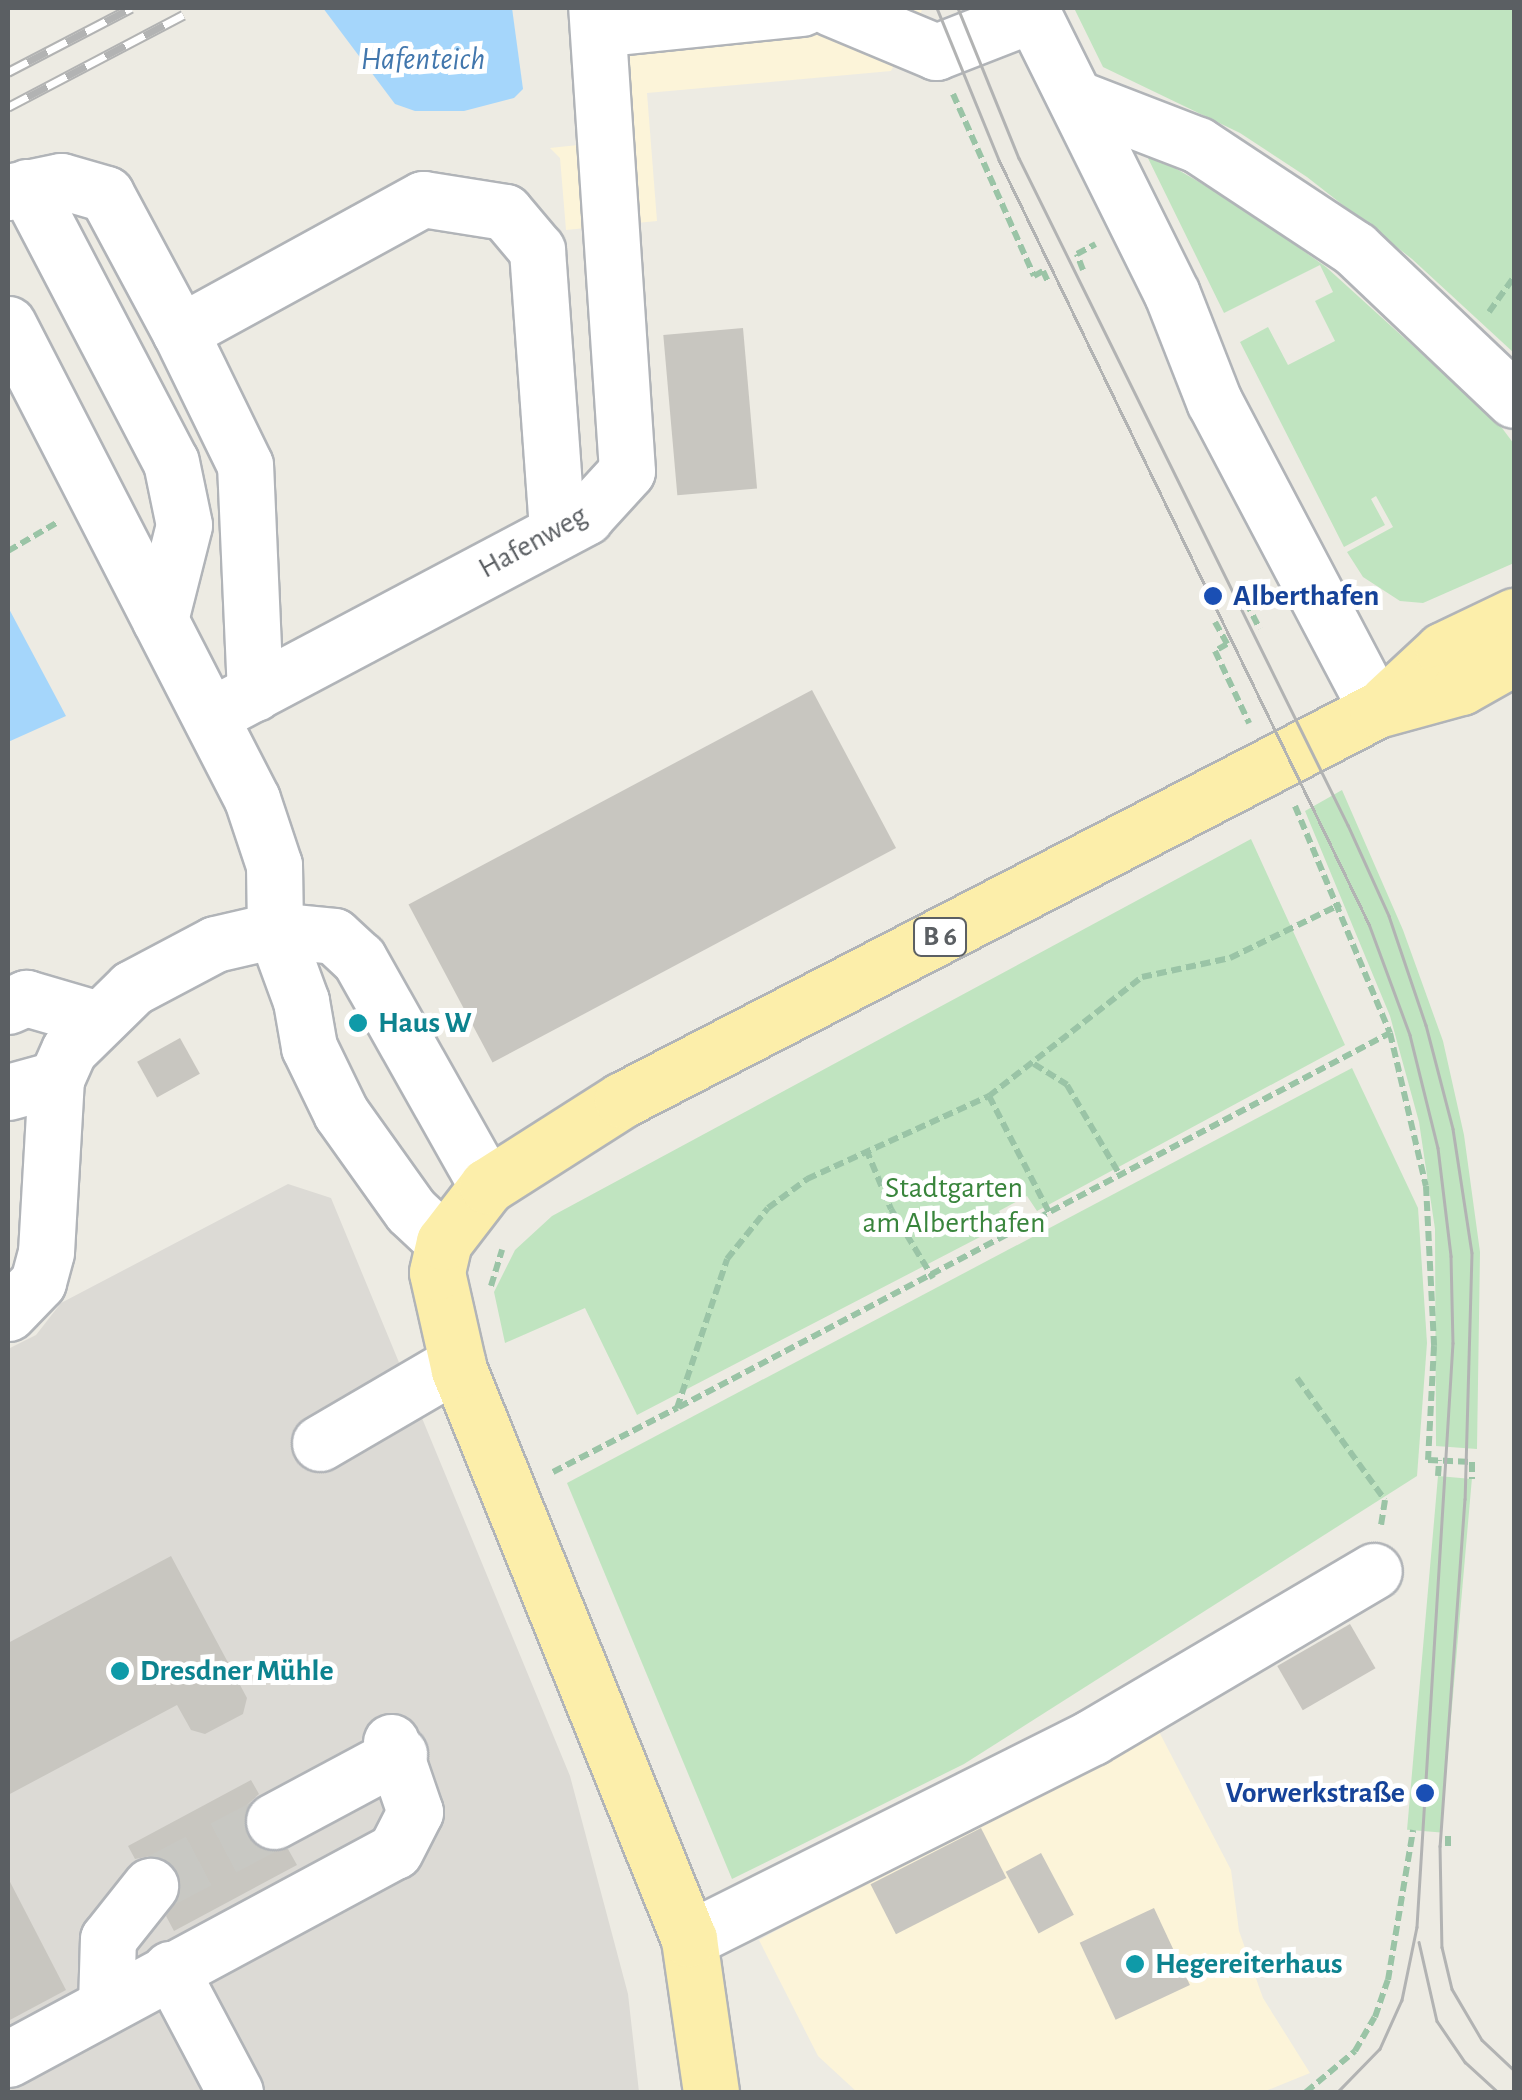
<!DOCTYPE html>
<html>
<head>
<meta charset="utf-8">
<style>
  body { margin:0 }
  #map { position:relative; width:1522px; height:2100px; overflow:hidden; background:#edebe3; font-family:"Alegreya Sans",sans-serif }
  div>[style] { position:absolute }
  .commercial>* { inset:0; background:#fcf4d9 }
  .industrial>* { inset:0; background:#dcdad5 }
  .green>* { inset:0; background:#c0e4c0; transform-origin:0 0 }
  .water>* { inset:0; background:#a5d6fb }
  .building>* { inset:0; background:#c8c6c0; transform-origin:0 0 }
  .minor-tunnel>* { height:55px; margin-top:-27.5px; transform-origin:0; background:repeating-linear-gradient(90deg,#c8c8c3 0 55px,transparent 0 83px) }
  .path>* { height:6px; margin-top:-3px; transform-origin:0; background:repeating-linear-gradient(90deg,#9ac4a6 0 10px,transparent 0 15px) }
  .roads { filter:drop-shadow(2px 0 #b1b4b8) drop-shadow(-2px 0 #b1b4b8) drop-shadow(0 2px #b1b4b8) drop-shadow(0 -2px #b1b4b8) }
  .minor>* { height:55px; margin:-27.5px; padding:0 27.5px; transform-origin:27.5px; border-radius:27.5px; background:#fff }
  .major>* { height:55px; margin:-27.5px; padding:0 27.5px; transform-origin:27.5px; border-radius:27.5px; background:#fceeaa }
  .tram>* { height:2.5px; margin:-1.25px; padding:0 1.25px; transform-origin:1.25px; border-radius:1.25px; background:#b2b3b3 }
  .rail>* { height:11px; margin-top:-5.5px; transform-origin:0; background:repeating-linear-gradient(90deg,#fff 0 22px,#b2b3b3 0 44px); box-sizing:border-box; border-block:2px solid #b2b3b3 }
  .dots>* { width:28px; height:28px; translate:-50% -50%; box-sizing:border-box; border:5px solid #fff; border-radius:50% }
  span { translate:-50% -50%; white-space:nowrap; text-align:center; line-height:1.15; -webkit-text-stroke:10px #fff; paint-order:stroke }
  .shield-label span { padding:2px 8px; background:#fff; border:2px solid; border-radius:8px; -webkit-text-stroke-width:0 }
  .shield-label { font-size:28px; color:#5b5f63; font-weight:700 }
  .street-label { font-size:30px; color:#5b5f63 }
  .transit-label { font-size:30px; color:#164399; font-weight:700 }
  .left { translate:0 -50%; text-align:left }
  .right { translate:-100% -50%; text-align:right }
  .culture-label { font-size:30px; color:#0d838f; font-weight:700 }
  .park-label { font-size:30px; color:#39853c }
  .water-label { font-size:32px; color:#4277ad; font-style:italic }
  .frame { position:absolute; inset:0; border:10px solid #5b5f63; pointer-events:none }
</style>
</head>
<body>
<div id="map">
  <div class="commercial">
    <div style="clip-path:polygon(569px 8px,923px 8px,891px 71px,647px 93px,657px 221px,566px 230px,560px 158px,550px 148px,578px 145px)"></div>
    <div style="clip-path:polygon(1155px 1724px,1231px 1870px,1239px 1931px,1263px 1998px,1310px 2073px,1263px 2092px,857px 2092px,818px 2056px,759px 1940px)"></div>
  </div>
  <div class="industrial">
    <div style="clip-path:polygon(288px 1184px,331px 1198px,570px 1776px,628px 1994px,639px 2092px,8px 2092px,8px 1349px,36px 1335px,61px 1303px)"></div>
  </div>
  <div class="green">
    <div style="clip-path:polygon(1074px 8px,1514px 8px,1514px 353px,1412px 259px,1307px 177px,1240px 133px,1103px 67px)"></div>
    <div style="clip-path:polygon(1144px 150px,1242px 207px,1326px 267px,1499px 424px,1514px 444px,1514px 563px,1423px 603px,1400px 601px,1363px 577px,1347px 552px,1393px 527px,1376px 496px,1371px 499px,1385px 525px,1344px 547px,1240px 342px,1268px 327px,1288px 365px,1335px 341px,1315px 301px,1333px 292px,1320px 265px,1224px 313px)"></div>
    <div style="clip-path:polygon(1342px 790px,1403px 930px,1443px 1041px,1464px 1135px,1480px 1252px,1477px 1449px,1436px 1446px,1435px 1229px,1419px 1122px,1390px 1016px,1305px 811px)"></div>
    <div style="clip-path:polygon(1251px 839px,1345px 1045px,1037px 1211px,1027px 1196px,999px 1211px,1005px 1224px,637px 1415px,585px 1308px,505px 1343px,494px 1292px,515px 1250px,552px 1216px)"></div>
    <div style="clip-path:polygon(1352px 1068px,1418px 1208px,1427px 1343px,1417px 1476px,964px 1764px,732px 1879px,567px 1483px)"></div>
    <div style="left:1438px;top:1476px;width:34px;height:355px;rotate:5deg"></div>
  </div>
  <div class="water">
    <div style="clip-path:polygon(323px 8px,512px 8px,523px 89px,514px 98px,464px 111px,415px 111px,395px 104px)"></div>
    <div style="clip-path:polygon(8px 607px,66px 716px,8px 742px)"></div>
  </div>
  <div class="building">
    <div style="left:743px;top:328px;width:161px;height:80px;rotate:85deg"></div>
    <div style="left:812px;top:690px;width:179px;height:457px;rotate:62deg"></div>
    <div style="left:180px;top:1038px;width:41px;height:49px;rotate:61deg"></div>
    <div style="clip-path:polygon(171px 1556px,247px 1698px,243px 1714px,205px 1734px,191px 1730px,177px 1705px,8px 1795px,8px 1643px)"></div>
    <div style="left:1350px;top:1624px;width:51px;height:84px;rotate:60deg"></div>
    <div style="clip-path:polygon(251px 1780px,259px 1794px,247px 1805px,246px 1835px,258px 1848px,288px 1849px,297px 1865px,174px 1931px,166px 1916px,181px 1892px,179px 1874px,156px 1855px,135px 1859px,128px 1846px)"></div>
    <div style="left:981px;top:1828px;width:56px;height:124px;rotate:63deg"></div>
    <div style="left:1041px;top:1853px;width:70px;height:40px;rotate:62deg"></div>
    <div style="clip-path:polygon(8px 1878px,66px 1990px,8px 2021px)"></div>
    <div style="left:1154px;top:1908px;width:85px;height:82px;rotate:65deg"></div>
  </div>
  <div class="minor-tunnel">
    <div style="left:150px;top:1886px;width:140px;rotate:-27.7deg"></div>
  </div>
  <div class="path">
    <div style="left:953px;top:94px;width:199px;rotate:66deg"></div>
    <div style="left:1034px;top:276px;width:10px;rotate:-29deg"></div>
    <div style="left:1043px;top:271px;width:14px;rotate:65deg"></div>
    <div style="left:1083px;top:270px;width:17px;rotate:-111deg"></div>
    <div style="left:1077px;top:254px;width:21px;rotate:-28deg"></div>
    <div style="left:1489px;top:312px;width:43px;rotate:-54.5deg"></div>
    <div style="left:8px;top:551px;width:58px;rotate:-30.1deg"></div>
    <div style="left:1246px;top:602px;width:30px;rotate:63deg"></div>
    <div style="left:1215px;top:622px;width:25px;rotate:61deg"></div>
    <div style="left:1227px;top:644px;width:14px;rotate:150deg"></div>
    <div style="left:1215px;top:651px;width:80px;rotate:64.7deg"></div>
    <div style="left:1295px;top:806px;width:246px;rotate:67.3deg"></div>
    <div style="left:1390px;top:1033px;width:157px;rotate:76.8deg"></div>
    <div style="left:1426px;top:1186px;width:160px;rotate:87.1deg"></div>
    <div style="left:1434px;top:1346px;width:114px;rotate:93deg"></div>
    <div style="left:1428px;top:1460px;width:44px;rotate:2.6deg"></div>
    <div style="left:1472px;top:1462px;width:17px;rotate:90deg"></div>
    <div style="left:1034px;top:1064px;width:39px;rotate:32deg"></div>
    <div style="left:1067px;top:1085px;width:107px;rotate:59.6deg"></div>
    <div style="left:989px;top:1096px;width:133px;rotate:62.7deg"></div>
    <div style="left:866px;top:1149px;width:65px;rotate:67.4deg"></div>
    <div style="left:891px;top:1209px;width:81px;rotate:58.7deg"></div>
    <div style="left:491px;top:1286px;width:38px;rotate:-73deg"></div>
    <div style="left:1297px;top:1378px;width:150px;rotate:54.2deg"></div>
    <div style="left:1385px;top:1500px;width:25px;rotate:99deg"></div>
    <div style="left:679px;top:1407px;width:803px;rotate:-27.75deg"></div>
    <div style="left:553px;top:1472px;width:140px;rotate:-27.3deg"></div>
    <div style="left:677px;top:1408px;width:157px;rotate:-71.4deg"></div>
    <div style="left:727px;top:1259px;width:65px;rotate:-51.2deg"></div>
    <div style="left:768px;top:1208px;width:49px;rotate:-36.6deg"></div>
    <div style="left:807px;top:1179px;width:200px;rotate:-24.5deg"></div>
    <div style="left:989px;top:1096px;width:194px;rotate:-37.9deg"></div>
    <div style="left:1142px;top:977px;width:90px;rotate:-12.2deg"></div>
    <div style="left:1230px;top:958px;width:123px;rotate:-25.9deg"></div>
    <div style="left:1438px;top:1476px;width:16px;rotate:-86deg"></div>
    <div style="left:1448px;top:1846px;width:13px;rotate:-90deg"></div>
    <div style="left:1306px;top:2092px;width:64px;rotate:-39.9deg"></div>
    <div style="left:1355px;top:2051px;width:39px;rotate:-60deg"></div>
    <div style="left:1375px;top:2017px;width:39px;rotate:-71deg"></div>
    <div style="left:1388px;top:1980px;width:152px;rotate:-80.5deg"></div>
  </div>
  <div class="roads">
    <div class="minor">
      <div style="left:831px;top:8px;width:114px;rotate:22.7deg"></div>
      <div style="left:936px;top:52px;width:104px;rotate:-21.4deg"></div>
      <div style="left:1030px;top:8px;width:319px;rotate:63.6deg"></div>
      <div style="left:1172px;top:294px;width:115px;rotate:68.6deg"></div>
      <div style="left:1214px;top:401px;width:349px;rotate:62.2deg"></div>
      <div style="left:598px;top:29px;width:205px;rotate:-5.9deg"></div>
      <div style="left:1076px;top:98px;width:131px;rotate:21.1deg"></div>
      <div style="left:1198px;top:145px;width:188px;rotate:33.5deg"></div>
      <div style="left:1355px;top:249px;width:219px;rotate:43.5deg"></div>
      <div style="left:27px;top:187px;width:310px;rotate:62.4deg"></div>
      <div style="left:171px;top:462px;width:64px;rotate:78.3deg"></div>
      <div style="left:184px;top:525px;width:98px;rotate:104.2deg"></div>
      <div style="left:8px;top:192px;width:54px;rotate:-11.7deg"></div>
      <div style="left:61px;top:181px;width:47px;rotate:16.1deg"></div>
      <div style="left:106px;top:194px;width:157px;rotate:61.8deg"></div>
      <div style="left:8px;top:324px;width:534px;rotate:62.81deg"></div>
      <div style="left:252px;top:799px;width:70px;rotate:71.6deg"></div>
      <div style="left:274px;top:865px;width:65px;rotate:89.1deg"></div>
      <div style="left:275px;top:930px;width:76px;rotate:69.9deg"></div>
      <div style="left:301px;top:1001px;width:47px;rotate:80.1deg"></div>
      <div style="left:309px;top:1047px;width:73px;rotate:64.1deg"></div>
      <div style="left:341px;top:1113px;width:120px;rotate:54.5deg"></div>
      <div style="left:411px;top:1211px;width:45px;rotate:43.2deg"></div>
      <div style="left:255px;top:693px;width:228px;rotate:-92.5deg"></div>
      <div style="left:245px;top:465px;width:148px;rotate:-116deg"></div>
      <div style="left:180px;top:332px;width:277px;rotate:-28.7deg"></div>
      <div style="left:423px;top:199px;width:83px;rotate:9deg"></div>
      <div style="left:505px;top:212px;width:50px;rotate:49.9deg"></div>
      <div style="left:537px;top:250px;width:282px;rotate:85.9deg"></div>
      <div style="left:225px;top:708px;width:408px;rotate:-27.9deg"></div>
      <div style="left:585px;top:517px;width:62px;rotate:-47.6deg"></div>
      <div style="left:627px;top:471px;width:464px;rotate:-93.8deg"></div>
      <div style="left:8px;top:1006px;width:20px;rotate:-24deg"></div>
      <div style="left:26px;top:998px;width:72px;rotate:16.2deg"></div>
      <div style="left:8px;top:1092px;width:50px;rotate:-15.2deg"></div>
      <div style="left:8px;top:1313px;width:43px;rotate:-45.9deg"></div>
      <div style="left:38px;top:1282px;width:31px;rotate:-75deg"></div>
      <div style="left:46px;top:1252px;width:173px;rotate:-86.7deg"></div>
      <div style="left:56px;top:1079px;width:32px;rotate:-66deg"></div>
      <div style="left:69px;top:1050px;width:88px;rotate:-44.5deg"></div>
      <div style="left:132px;top:988px;width:94px;rotate:-27.9deg"></div>
      <div style="left:215px;top:944px;width:62px;rotate:-13.1deg"></div>
      <div style="left:275px;top:930px;width:59px;rotate:5.8deg"></div>
      <div style="left:334px;top:936px;width:34px;rotate:43deg"></div>
      <div style="left:359px;top:959px;width:261px;rotate:60.6deg"></div>
      <div style="left:320px;top:1443px;width:159px;rotate:-30.3deg"></div>
      <div style="left:274px;top:1821px;width:142px;rotate:-28.2deg"></div>
      <div style="left:689px;top:1939px;width:451px;rotate:-26.6deg"></div>
      <div style="left:1092px;top:1737px;width:327px;rotate:-30.5deg"></div>
      <div style="left:170px;top:1969px;width:139px;rotate:62.1deg"></div>
      <div style="left:106px;top:2005px;width:66px;rotate:-88.3deg"></div>
      <div style="left:108px;top:1939px;width:68px;rotate:-51.6deg"></div>
      <div style="left:8px;top:2059px;width:439px;rotate:-28.3deg"></div>
      <div style="left:395px;top:1851px;width:44px;rotate:-62.9deg"></div>
      <div style="left:415px;top:1812px;width:74px;rotate:-108.9deg"></div>
    </div>
    <div class="major">
      <div style="left:1386px;top:703px;width:78px;rotate:-42.9deg"></div>
      <div style="left:1443px;top:650px;width:79px;rotate:-25.6deg"></div>
      <div style="left:711px;top:2092px;width:155px;rotate:-98.2deg"></div>
      <div style="left:689px;top:1939px;width:614px;rotate:-112.01deg"></div>
      <div style="left:459px;top:1370px;width:100px;rotate:-102.7deg"></div>
      <div style="left:437px;top:1272px;width:31px;rotate:-77deg"></div>
      <div style="left:444px;top:1242px;width:71px;rotate:-52.5deg"></div>
      <div style="left:487px;top:1186px;width:160px;rotate:-32.5deg"></div>
      <div style="left:622px;top:1100px;width:850px;rotate:-27.32deg"></div>
      <div style="left:1377px;top:710px;width:87px;rotate:-15.3deg"></div>
      <div style="left:1461px;top:687px;width:61px;rotate:-29.5deg"></div>
    </div>
  </div>
  <div class="tram">
    <div style="left:937px;top:8px;width:164px;rotate:67.8deg"></div>
    <div style="left:999px;top:160px;width:849px;rotate:64.16deg"></div>
    <div style="left:1369px;top:924px;width:118px;rotate:69.7deg"></div>
    <div style="left:1410px;top:1035px;width:116px;rotate:76.1deg"></div>
    <div style="left:1438px;top:1148px;width:109px;rotate:83.1deg"></div>
    <div style="left:1451px;top:1256px;width:87px;rotate:88.7deg"></div>
    <div style="left:1453px;top:1343px;width:585px;rotate:93.53deg"></div>
    <div style="left:1417px;top:1927px;width:75px;rotate:101.6deg"></div>
    <div style="left:1402px;top:2000px;width:54px;rotate:114.2deg"></div>
    <div style="left:1380px;top:2049px;width:60px;rotate:134.3deg"></div>
    <div style="left:958px;top:8px;width:162px;rotate:67.9deg"></div>
    <div style="left:1019px;top:158px;width:744px;rotate:63.75deg"></div>
    <div style="left:1348px;top:825px;width:100px;rotate:65.7deg"></div>
    <div style="left:1389px;top:916px;width:115px;rotate:71.3deg"></div>
    <div style="left:1426px;top:1025px;width:107px;rotate:75.4deg"></div>
    <div style="left:1453px;top:1129px;width:125px;rotate:81.3deg"></div>
    <div style="left:1472px;top:1253px;width:246px;rotate:91.6deg"></div>
    <div style="left:1465px;top:1499px;width:348px;rotate:94.1deg"></div>
    <div style="left:1440px;top:1846px;width:101px;rotate:88.9deg"></div>
    <div style="left:1442px;top:1947px;width:43px;rotate:76.6deg"></div>
    <div style="left:1452px;top:1989px;width:59px;rotate:59.5deg"></div>
    <div style="left:1482px;top:2040px;width:44px;rotate:43.2deg"></div>
    <div style="left:1419px;top:1942px;width:81px;rotate:77.2deg"></div>
    <div style="left:1437px;top:2021px;width:50px;rotate:55.7deg"></div>
    <div style="left:1465px;top:2062px;width:45px;rotate:42.3deg"></div>
  </div>
  <div class="rail">
    <div style="left:8px;top:72px;width:139px;rotate:-27.5deg"></div>
    <div style="left:8px;top:107px;width:198px;rotate:-27.7deg"></div>
  </div>
  <div class="dots">
    <div style="left:1213px;top:596px;background:#1a4fb4"></div>
    <div style="left:358px;top:1023px;background:#0f9aa8"></div>
    <div style="left:120px;top:1671px;background:#0f9aa8"></div>
    <div style="left:1425px;top:1793px;background:#1a4fb4"></div>
    <div style="left:1135px;top:1964px;background:#0f9aa8"></div>
  </div>
  <div class="shield-label">
    <span style="left:940px;top:937px">B 6</span>
  </div>
  <div class="street-label">
    <span style="left:533px;top:542px;rotate:-29deg">Hafenweg</span>
  </div>
  <div class="transit-label">
    <span class="left" style="left:1233px;top:596px">Alberthafen</span>
    <span class="right" style="left:1405px;top:1793px">Vorwerkstraße</span>
  </div>
  <div class="culture-label">
    <span class="left" style="left:378px;top:1023px">Haus W</span>
    <span class="left" style="left:140px;top:1671px">Dresdner Mühle</span>
    <span class="left" style="left:1155px;top:1964px">Hegereiterhaus</span>
  </div>
  <div class="park-label">
    <span style="left:954px;top:1205px">Stadtgarten<br>am Alberthafen</span>
  </div>
  <div class="water-label">
    <span style="left:423px;top:59px">Hafenteich</span>
  </div>
  <div class="frame"></div>
</div>
</body>
</html>
